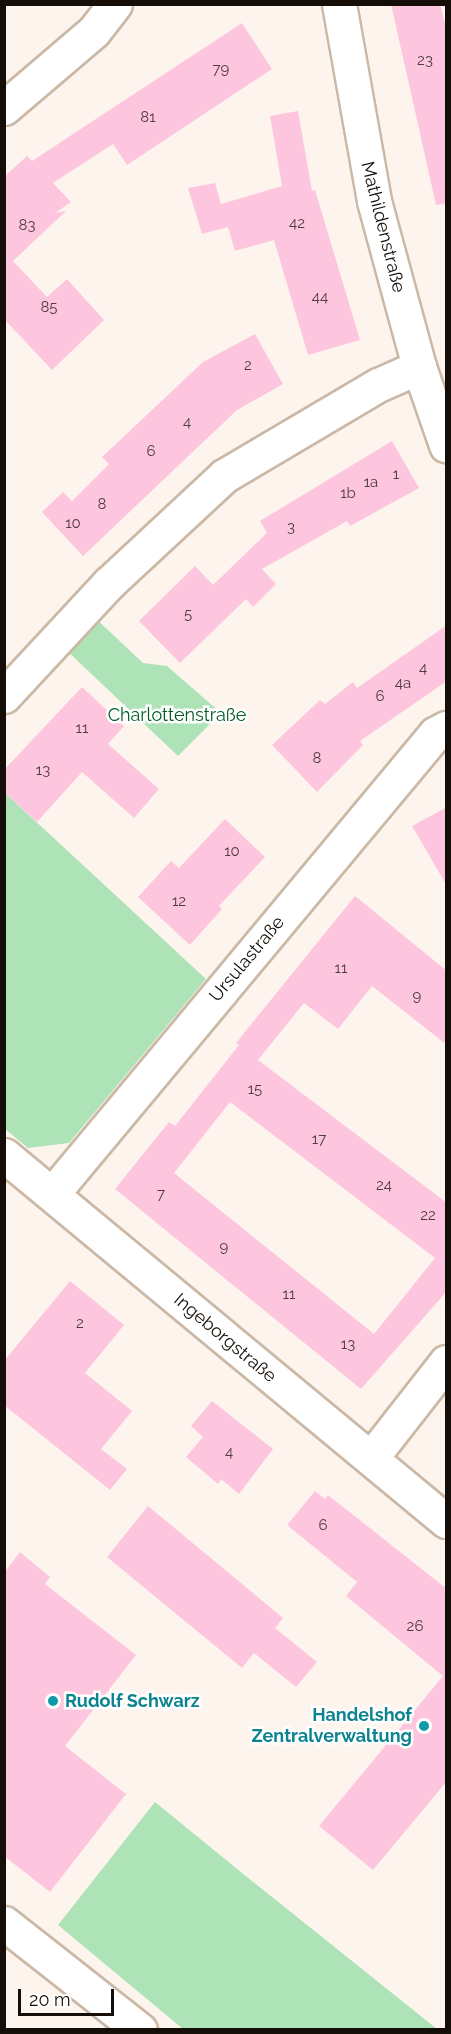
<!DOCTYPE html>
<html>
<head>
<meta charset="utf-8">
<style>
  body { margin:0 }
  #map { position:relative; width:451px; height:2034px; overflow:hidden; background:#fdf5ed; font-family:Raleway,sans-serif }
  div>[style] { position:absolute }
  .green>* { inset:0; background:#ade3b6 }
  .building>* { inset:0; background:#fdc6de }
  .roads { filter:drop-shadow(2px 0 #cbb8a6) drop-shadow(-2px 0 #cbb8a6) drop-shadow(0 2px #cbb8a6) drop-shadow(0 -2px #cbb8a6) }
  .minor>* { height:33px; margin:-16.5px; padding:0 16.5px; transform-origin:16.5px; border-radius:16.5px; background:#fff }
  .dots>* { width:16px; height:16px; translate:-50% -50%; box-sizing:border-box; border:3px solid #fff; border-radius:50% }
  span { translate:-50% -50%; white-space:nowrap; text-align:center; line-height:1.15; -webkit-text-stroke:5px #fff; paint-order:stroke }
  .number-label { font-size:15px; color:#4f3c3e }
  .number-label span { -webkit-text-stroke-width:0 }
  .street-label { font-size:18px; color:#150e08 }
  .park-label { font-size:18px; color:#035c26 }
  .culture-label { font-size:18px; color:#0d838f; font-weight:700 }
  .left { translate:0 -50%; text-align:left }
  .right { translate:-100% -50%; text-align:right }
  .frame { position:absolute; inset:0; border:6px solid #150e08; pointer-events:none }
  .scale { position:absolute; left:18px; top:1989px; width:96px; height:27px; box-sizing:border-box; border:3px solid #150e08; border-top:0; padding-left:8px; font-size:18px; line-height:21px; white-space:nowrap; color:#150e08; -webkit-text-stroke:4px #fff; paint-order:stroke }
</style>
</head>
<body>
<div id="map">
  <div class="green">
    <div style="clip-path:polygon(93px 616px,143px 663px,167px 666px,221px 713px,178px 756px,63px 647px)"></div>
    <div style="clip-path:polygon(4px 792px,206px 979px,69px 1143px,28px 1148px,5px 1129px)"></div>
    <div style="clip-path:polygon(155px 1802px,242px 1873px,437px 2029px,183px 2029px,58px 1925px)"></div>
  </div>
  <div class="building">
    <div style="clip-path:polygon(391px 4px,440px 4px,447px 31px,447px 203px,436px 205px)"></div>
    <div style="clip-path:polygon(242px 23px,272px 69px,127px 165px,113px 144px,53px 183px,71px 202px,55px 213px,66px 211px,13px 261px,47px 297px,67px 279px,104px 320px,52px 370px,4px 319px,4px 177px,27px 156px,32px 161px)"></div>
    <div style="clip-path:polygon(298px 111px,312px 191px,315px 190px,360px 340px,308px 355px,274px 240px,235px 251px,228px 227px,202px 234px,188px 188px,215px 183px,221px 204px,282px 186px,270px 116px)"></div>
    <div style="clip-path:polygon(255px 334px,283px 384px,237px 410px,83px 556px,42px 512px,63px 492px,72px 501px,109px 464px,102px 457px,203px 362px)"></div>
    <div style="clip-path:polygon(392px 441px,419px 488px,350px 526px,347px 521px,262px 569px,276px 584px,253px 607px,246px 599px,180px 663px,139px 621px,195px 566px,213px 585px,267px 533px,260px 521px)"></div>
    <div style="clip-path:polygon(447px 625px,447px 681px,360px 741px,363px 745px,317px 792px,272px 745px,320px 700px,325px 704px,353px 682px,357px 688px)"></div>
    <div style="clip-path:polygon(82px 687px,124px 726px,108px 744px,159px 789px,134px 818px,82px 772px,37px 822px,4px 792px,4px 770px)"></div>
    <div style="clip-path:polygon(447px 807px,447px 886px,412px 826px)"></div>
    <div style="clip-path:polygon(225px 819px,265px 857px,219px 906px,222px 909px,190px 945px,138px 897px,171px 861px,179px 868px)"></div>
    <div style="clip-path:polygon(evenodd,355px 896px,447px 971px,447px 1045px,372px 986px,338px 1029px,304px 1003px,258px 1060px,447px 1203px,447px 1291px,361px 1389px,115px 1189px,169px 1122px,175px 1126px,239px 1045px,236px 1043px,355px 896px,230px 1102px,435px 1258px,374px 1334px,174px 1173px,230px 1102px)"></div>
    <div style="clip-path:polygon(70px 1281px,124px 1325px,85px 1373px,132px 1411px,101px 1449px,127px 1469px,110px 1490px,4px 1405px,4px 1361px)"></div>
    <div style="clip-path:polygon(212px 1401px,273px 1449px,239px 1494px,221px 1479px,218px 1484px,186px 1457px,203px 1437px,191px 1426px)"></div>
    <div style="clip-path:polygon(315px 1491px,325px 1499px,328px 1495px,447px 1589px,447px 1781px,373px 1870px,319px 1826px,443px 1676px,346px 1596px,357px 1582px,287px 1525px)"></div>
    <div style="clip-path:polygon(148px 1506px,283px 1618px,275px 1628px,317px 1662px,296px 1687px,254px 1653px,242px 1668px,107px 1557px)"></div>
    <div style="clip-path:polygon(20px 1552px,50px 1577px,45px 1584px,136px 1655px,65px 1746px,126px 1794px,50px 1892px,4px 1856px,4px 1573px)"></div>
  </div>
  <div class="roads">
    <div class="minor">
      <div style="left:339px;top:4px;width:200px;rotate:79.9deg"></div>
      <div style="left:374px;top:201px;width:172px;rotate:74.8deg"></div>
      <div style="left:419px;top:367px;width:83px;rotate:70.9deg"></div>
      <div style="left:4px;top:108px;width:118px;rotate:-40.5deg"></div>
      <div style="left:94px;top:31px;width:34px;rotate:-52deg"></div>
      <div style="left:4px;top:696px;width:154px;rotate:-47.1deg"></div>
      <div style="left:109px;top:583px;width:157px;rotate:-42.9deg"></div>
      <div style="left:224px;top:476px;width:179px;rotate:-30.6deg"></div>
      <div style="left:378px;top:385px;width:45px;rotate:-23.7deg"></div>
      <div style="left:4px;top:1155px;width:574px;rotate:39.63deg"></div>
      <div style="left:52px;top:1194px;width:599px;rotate:-50.22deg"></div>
      <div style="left:435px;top:734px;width:13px;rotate:-29deg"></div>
      <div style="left:371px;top:1458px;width:122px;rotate:-52deg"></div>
      <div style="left:4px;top:1923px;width:173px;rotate:38.2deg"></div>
    </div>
  </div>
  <div class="dots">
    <div style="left:53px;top:1701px;background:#0f9aa8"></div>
    <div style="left:424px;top:1726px;background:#0f9aa8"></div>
  </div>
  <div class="number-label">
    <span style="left:425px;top:61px">23</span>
    <span style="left:221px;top:70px">79</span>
    <span style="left:148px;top:118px">81</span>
    <span style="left:297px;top:224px">42</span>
    <span style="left:27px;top:226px">83</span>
    <span style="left:320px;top:298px">44</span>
    <span style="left:49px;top:308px">85</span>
    <span style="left:248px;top:366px">2</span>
    <span style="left:187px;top:423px">4</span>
    <span style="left:151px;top:452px">6</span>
    <span style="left:396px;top:475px">1</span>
    <span style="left:371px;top:483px">1a</span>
    <span style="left:348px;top:494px">1b</span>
    <span style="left:102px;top:505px">8</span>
    <span style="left:73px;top:524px">10</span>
    <span style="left:291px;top:528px">3</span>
    <span style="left:188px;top:615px">5</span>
    <span style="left:423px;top:669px">4</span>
    <span style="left:403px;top:684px">4a</span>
    <span style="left:380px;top:697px">6</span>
    <span style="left:82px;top:729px">11</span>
    <span style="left:317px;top:759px">8</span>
    <span style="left:43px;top:771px">13</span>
    <span style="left:232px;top:852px">10</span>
    <span style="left:179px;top:902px">12</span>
    <span style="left:341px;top:969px">11</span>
    <span style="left:417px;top:997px">9</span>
    <span style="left:255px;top:1090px">15</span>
    <span style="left:319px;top:1140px">17</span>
    <span style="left:384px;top:1186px">24</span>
    <span style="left:161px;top:1195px">7</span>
    <span style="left:428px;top:1216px">22</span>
    <span style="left:224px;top:1248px">9</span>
    <span style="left:289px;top:1295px">11</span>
    <span style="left:80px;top:1324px">2</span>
    <span style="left:348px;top:1345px">13</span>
    <span style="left:229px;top:1453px">4</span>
    <span style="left:323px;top:1526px">6</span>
    <span style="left:415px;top:1627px">26</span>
  </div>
  <div class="street-label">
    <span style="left:383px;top:227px;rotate:76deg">Mathildenstraße</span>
    <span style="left:247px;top:959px;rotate:-50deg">Ursulastraße</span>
    <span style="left:225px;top:1338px;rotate:40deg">Ingeborgstraße</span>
  </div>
  <div class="park-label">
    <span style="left:177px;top:715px">Charlottenstraße</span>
  </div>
  <div class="culture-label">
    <span class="left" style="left:65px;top:1701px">Rudolf Schwarz</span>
    <span class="right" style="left:412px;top:1726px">Handelshof<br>Zentralverwaltung</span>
  </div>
  <div class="frame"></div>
  <div class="scale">20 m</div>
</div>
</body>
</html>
